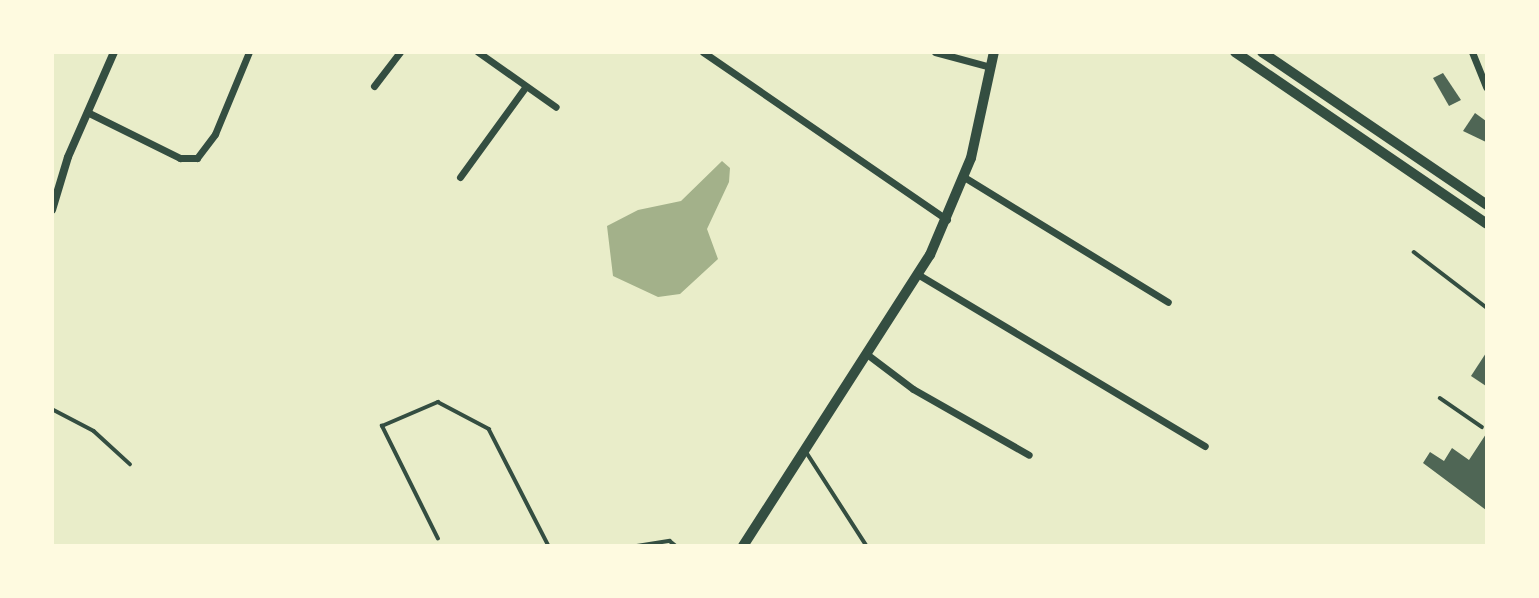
<!DOCTYPE html>
<html>
<head>
<meta charset="utf-8">
<style>
  body { margin:0 }
  #map { position:relative; width:1539px; height:598px; overflow:hidden; background:#e9edc9; font-family:"PT Sans Narrow",sans-serif }
  div>[style] { position:absolute }
  .water>* { inset:0; background:#a3b18a }
  .building>* { inset:0; background:#4f6655 }
  .service>* { height:3.5px; margin:-1.75px; padding:0 1.75px; transform-origin:1.75px; border-radius:1.75px; background:#344e41 }
  .minor>* { height:7px; margin:-3.5px; padding:0 3.5px; transform-origin:3.5px; border-radius:3.5px; background:#344e41 }
  .tertiary>* { height:8px; margin:-4px; padding:0 4px; transform-origin:4px; border-radius:4px; background:#344e41 }
  .secondary>* { height:10px; margin:-5px; padding:0 5px; transform-origin:5px; border-radius:5px; background:#344e41 }
  .primary>* { height:10px; margin:-5px; padding:0 5px; transform-origin:5px; border-radius:5px; background:#344e41 }
  span { translate:-50% -50%; white-space:nowrap; text-align:center; line-height:1.15; -webkit-text-stroke:5px #fefae0; paint-order:stroke }
  .frame { position:absolute; inset:0; border:54px solid #fefae0; pointer-events:none }
</style>
</head>
<body>
<div id="map">
  <div class="water">
    <div style="clip-path:polygon(722px 161px,730px 168px,729px 182px,707px 229px,718px 259px,680px 294px,658px 297px,613px 276px,607px 226px,638px 210px,681px 201px)"></div>
  </div>
  <div class="building">
    <div style="clip-path:polygon(1443px 73px,1461px 100px,1449px 106px,1433px 78px)"></div>
    <div style="clip-path:polygon(1475px 113px,1486px 121px,1486px 142px,1463px 131px)"></div>
    <div style="clip-path:polygon(1486px 353px,1486px 386px,1471px 376px)"></div>
    <div style="clip-path:polygon(1486px 434px,1486px 510px,1423px 463px,1430px 452px,1444px 461px,1452px 448px,1469px 460px)"></div>
  </div>
  <div class="service">
    <div style="left:1414px;top:252px;width:91px;rotate:37.4deg"></div>
    <div style="left:1440px;top:398px;width:51px;rotate:34.6deg"></div>
    <div style="left:52px;top:409px;width:47px;rotate:27.6deg"></div>
    <div style="left:94px;top:431px;width:49px;rotate:42.5deg"></div>
    <div style="left:807px;top:453px;width:111px;rotate:57.2deg"></div>
    <div style="left:438px;top:539px;width:126px;rotate:-116.4deg"></div>
    <div style="left:382px;top:426px;width:61px;rotate:-23.2deg"></div>
    <div style="left:438px;top:402px;width:58px;rotate:27.9deg"></div>
    <div style="left:489px;top:429px;width:131px;rotate:62.9deg"></div>
    <div style="left:637px;top:546px;width:33px;rotate:-9deg"></div>
    <div style="left:670px;top:541px;width:8px;rotate:40deg"></div>
  </div>
  <div class="minor">
    <div style="left:478px;top:52px;width:95px;rotate:35.2deg"></div>
    <div style="left:703px;top:52px;width:296px;rotate:34.5deg"></div>
    <div style="left:935px;top:52px;width:58px;rotate:15deg"></div>
    <div style="left:1472px;top:52px;width:38px;rotate:68deg"></div>
    <div style="left:374px;top:86px;width:43px;rotate:-52.6deg"></div>
    <div style="left:87px;top:112px;width:104px;rotate:26.3deg"></div>
    <div style="left:180px;top:158px;width:17px"></div>
    <div style="left:197px;top:158px;width:30px;rotate:-53deg"></div>
    <div style="left:215px;top:134px;width:89px;rotate:-67.5deg"></div>
    <div style="left:460px;top:177px;width:112px;rotate:-54deg"></div>
    <div style="left:964px;top:177px;width:239px;rotate:31.5deg"></div>
    <div style="left:919px;top:275px;width:333px;rotate:30.9deg"></div>
    <div style="left:868px;top:355px;width:56px;rotate:37.1deg"></div>
    <div style="left:913px;top:389px;width:133px;rotate:29.6deg"></div>
  </div>
  <div class="tertiary">
    <div style="left:52px;top:210px;width:55px;rotate:-73.2deg"></div>
    <div style="left:68px;top:157px;width:115px;rotate:-66.3deg"></div>
  </div>
  <div class="secondary">
    <div style="left:743px;top:546px;width:346px;rotate:-57.3deg"></div>
    <div style="left:930px;top:255px;width:105px;rotate:-67.1deg"></div>
    <div style="left:971px;top:158px;width:108px;rotate:-77.8deg"></div>
  </div>
  <div class="primary">
    <div style="left:1235px;top:52px;width:304px;rotate:34.3deg"></div>
    <div style="left:1262px;top:52px;width:271px;rotate:34.2deg"></div>
  </div>
  <div class="frame"></div>
</div>
</body>
</html>
